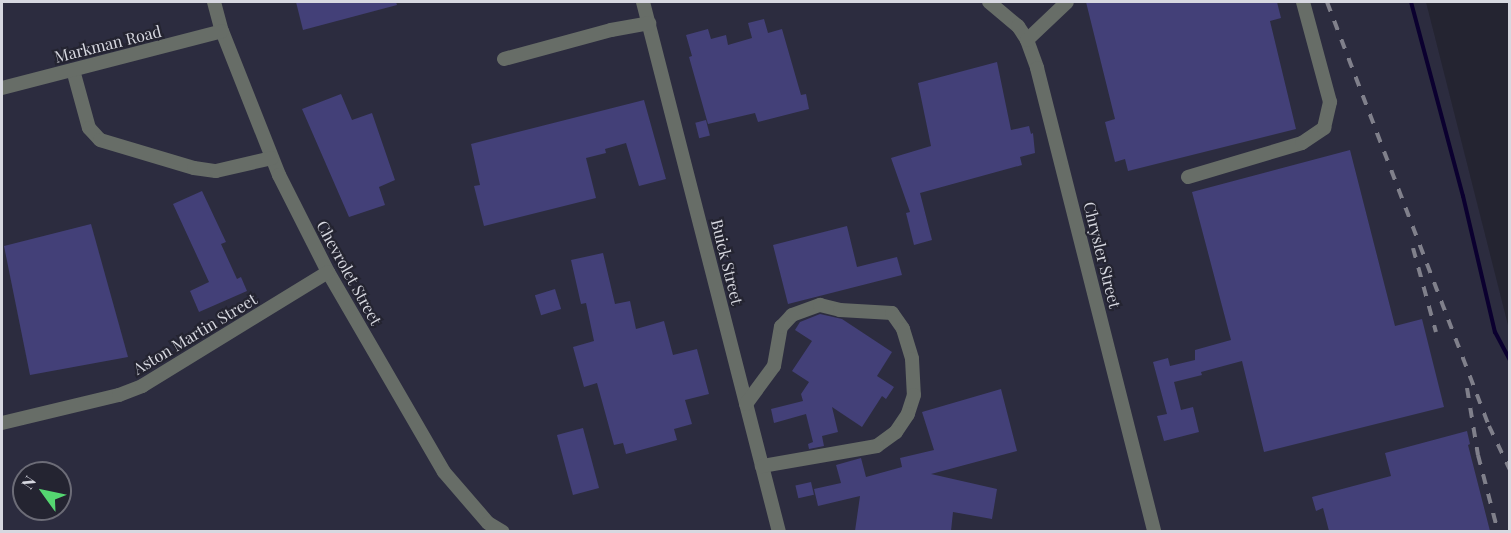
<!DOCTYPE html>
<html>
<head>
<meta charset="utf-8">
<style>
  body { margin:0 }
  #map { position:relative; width:1511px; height:533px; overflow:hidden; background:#242431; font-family:"Playfair Display",serif }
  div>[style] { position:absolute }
  .built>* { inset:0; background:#2c2c3f }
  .stream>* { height:4px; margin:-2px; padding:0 2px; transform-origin:2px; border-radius:2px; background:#0b002f }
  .building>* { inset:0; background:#434078; transform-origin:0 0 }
  .minor>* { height:14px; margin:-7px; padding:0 7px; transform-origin:7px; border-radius:7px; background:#676d67 }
  .rail>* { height:4px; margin-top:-2px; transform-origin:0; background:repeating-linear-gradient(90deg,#80808b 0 10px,transparent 0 20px) }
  span { translate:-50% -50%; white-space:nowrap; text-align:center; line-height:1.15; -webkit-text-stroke:4.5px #242431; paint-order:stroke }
  .street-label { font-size:16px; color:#d7d8e0 }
  .frame { position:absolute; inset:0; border:3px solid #d7d8e0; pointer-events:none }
  .north { position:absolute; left:12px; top:461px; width:60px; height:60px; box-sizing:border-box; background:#242431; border:2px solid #6c6c77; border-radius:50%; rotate:303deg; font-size:16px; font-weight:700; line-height:24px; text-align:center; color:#d7d8e0 }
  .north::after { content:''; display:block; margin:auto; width:21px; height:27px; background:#55d671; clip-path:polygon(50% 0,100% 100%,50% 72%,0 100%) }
</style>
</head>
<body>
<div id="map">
  <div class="built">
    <div style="clip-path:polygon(evenodd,2px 2px,1426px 2px,1509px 329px,1509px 531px,2px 531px,2px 2px,24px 473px,60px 473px,60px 509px,24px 509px,24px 473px)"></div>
  </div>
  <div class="stream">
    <div style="left:1411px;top:2px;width:201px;rotate:75deg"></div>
    <div style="left:1463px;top:196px;width:140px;rotate:76.8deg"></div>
    <div style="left:1495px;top:332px;width:32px;rotate:62deg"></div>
  </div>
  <div class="building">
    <div style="clip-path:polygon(296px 2px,396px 2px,397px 5px,303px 30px)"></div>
    <div style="clip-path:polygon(1086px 2px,1277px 2px,1281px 18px,1270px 21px,1296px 129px,1128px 171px,1125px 159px,1115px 162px,1105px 122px,1115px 119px)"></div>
    <div style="clip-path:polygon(764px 19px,768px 33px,782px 29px,801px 95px,806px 94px,809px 109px,758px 122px,755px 113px,708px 124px,689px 57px,692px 56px,686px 35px,708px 29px,711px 39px,726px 35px,728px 45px,752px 38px,748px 23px)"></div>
    <div style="clip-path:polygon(997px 62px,1011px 130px,1029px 126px,1031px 134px,1033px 133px,1035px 153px,1020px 157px,1022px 165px,920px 193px,932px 240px,914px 245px,906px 213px,910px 212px,891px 158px,931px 146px,918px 83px)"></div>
    <div style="clip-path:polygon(341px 94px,352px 120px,372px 113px,395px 180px,379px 187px,385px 205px,349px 217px,302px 109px)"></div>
    <div style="clip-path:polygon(644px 100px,666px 179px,639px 186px,626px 143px,605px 149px,606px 153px,586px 158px,596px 198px,484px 226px,474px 186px,480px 185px,471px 144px)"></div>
    <div style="left:706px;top:120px;width:16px;height:11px;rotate:76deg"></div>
    <div style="clip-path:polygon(1350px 150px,1395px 326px,1422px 319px,1444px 407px,1264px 452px,1242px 361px,1201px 372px,1202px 375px,1174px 382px,1181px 410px,1193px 407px,1199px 432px,1164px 441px,1157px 416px,1167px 414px,1153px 362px,1168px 358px,1170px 366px,1195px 360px,1195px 350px,1231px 340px,1192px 192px)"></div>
    <div style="clip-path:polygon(202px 191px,226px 242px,221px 244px,237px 279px,241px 277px,247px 291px,199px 312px,190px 291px,209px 282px,173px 204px)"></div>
    <div style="clip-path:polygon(91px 224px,128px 357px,30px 375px,4px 246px)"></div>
    <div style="clip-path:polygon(847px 226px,857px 267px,897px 257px,902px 275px,788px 304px,773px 245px)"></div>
    <div style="clip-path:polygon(603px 253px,615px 304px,630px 301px,636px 329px,664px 321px,673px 355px,697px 349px,709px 394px,685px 400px,692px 424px,674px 429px,677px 440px,626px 454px,623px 443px,614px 445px,597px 383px,584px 387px,573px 347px,594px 341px,586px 303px,581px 304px,571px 260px)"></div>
    <div style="left:555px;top:289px;width:21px;height:21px;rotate:73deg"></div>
    <div style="clip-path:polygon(820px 314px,842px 319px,892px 352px,877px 376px,894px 387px,886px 399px,882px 396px,862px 427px,832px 407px,838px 432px,822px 436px,824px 446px,809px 449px,808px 444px,813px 442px,806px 414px,774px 423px,771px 409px,803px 401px,801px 394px,809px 382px,792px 371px,812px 341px,795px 330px,800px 322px)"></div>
    <div style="clip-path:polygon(1001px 389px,1017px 451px,931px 474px,997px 489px,992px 519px,953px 512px,951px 531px,855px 531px,860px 496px,818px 506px,814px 489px,841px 483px,836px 465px,861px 458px,866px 477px,902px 467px,900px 458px,934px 450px,922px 412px)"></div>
    <div style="left:583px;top:428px;width:62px;height:27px;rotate:75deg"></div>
    <div style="clip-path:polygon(1467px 431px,1470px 444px,1468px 445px,1490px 531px,1329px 531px,1323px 508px,1316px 511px,1312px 497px,1391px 476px,1385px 453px)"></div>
    <div style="left:811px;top:482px;width:13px;height:16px;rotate:77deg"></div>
  </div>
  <div class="minor">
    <div style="left:214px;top:2px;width:30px;rotate:75deg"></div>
    <div style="left:222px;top:31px;width:155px;rotate:68.4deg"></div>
    <div style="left:279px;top:175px;width:109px;rotate:63.2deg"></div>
    <div style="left:328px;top:272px;width:231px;rotate:59.9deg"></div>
    <div style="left:444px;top:472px;width:67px;rotate:49.2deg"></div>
    <div style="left:488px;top:523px;width:17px;rotate:31deg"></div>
    <div style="left:643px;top:2px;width:547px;rotate:75.61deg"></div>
    <div style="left:989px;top:2px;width:38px;rotate:40deg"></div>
    <div style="left:1018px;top:26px;width:17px;rotate:57deg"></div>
    <div style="left:1027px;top:40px;width:30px;rotate:70deg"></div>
    <div style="left:1037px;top:68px;width:479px;rotate:75.8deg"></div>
    <div style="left:1027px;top:40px;width:55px;rotate:-43.5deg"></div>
    <div style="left:504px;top:59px;width:111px;rotate:-15.2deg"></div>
    <div style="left:611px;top:30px;width:39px;rotate:-10deg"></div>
    <div style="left:73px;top:70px;width:60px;rotate:74.6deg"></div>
    <div style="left:89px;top:128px;width:16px;rotate:47deg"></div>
    <div style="left:100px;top:140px;width:98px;rotate:16.6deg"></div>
    <div style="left:194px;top:168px;width:22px;rotate:8deg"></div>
    <div style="left:216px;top:171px;width:57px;rotate:-13.1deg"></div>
    <div style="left:2px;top:88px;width:227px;rotate:-14.5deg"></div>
    <div style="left:1188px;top:177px;width:119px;rotate:-16.6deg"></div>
    <div style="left:1302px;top:143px;width:27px;rotate:-34deg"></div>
    <div style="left:1324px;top:128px;width:27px;rotate:-77deg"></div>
    <div style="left:1330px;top:102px;width:104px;rotate:-105.1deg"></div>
    <div style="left:746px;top:404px;width:47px;rotate:-53.6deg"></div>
    <div style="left:774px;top:366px;width:40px;rotate:-80deg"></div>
    <div style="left:781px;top:327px;width:16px;rotate:-47deg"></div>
    <div style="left:792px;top:315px;width:30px;rotate:-20deg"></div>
    <div style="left:820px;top:305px;width:21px;rotate:14deg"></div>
    <div style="left:840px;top:310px;width:52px;rotate:3.3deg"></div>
    <div style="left:892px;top:313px;width:19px;rotate:55deg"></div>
    <div style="left:903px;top:329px;width:31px;rotate:73deg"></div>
    <div style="left:912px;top:359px;width:36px;rotate:87deg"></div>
    <div style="left:914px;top:395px;width:20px;rotate:108deg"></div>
    <div style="left:908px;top:414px;width:22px;rotate:124deg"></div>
    <div style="left:896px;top:432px;width:24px;rotate:144deg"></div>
    <div style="left:877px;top:446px;width:117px;rotate:170.1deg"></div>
    <div style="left:2px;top:423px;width:120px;rotate:-13.5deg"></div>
    <div style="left:119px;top:395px;width:25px;rotate:-21deg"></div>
    <div style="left:142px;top:386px;width:218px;rotate:-31.5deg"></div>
  </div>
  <div class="rail">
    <div style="left:1327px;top:2px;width:454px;rotate:69.1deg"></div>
    <div style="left:1489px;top:426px;width:49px;rotate:64.5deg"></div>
    <div style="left:1413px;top:248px;width:87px;rotate:74.7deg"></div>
    <div style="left:1467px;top:388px;width:68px;rotate:80.7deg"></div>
    <div style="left:1478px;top:455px;width:80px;rotate:75.4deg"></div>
  </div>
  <div class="street-label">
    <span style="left:108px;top:44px;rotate:-14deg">Markman Road</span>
    <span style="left:1102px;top:255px;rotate:76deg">Chrysler Street</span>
    <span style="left:727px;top:262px;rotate:76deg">Buick Street</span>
    <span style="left:349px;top:273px;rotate:61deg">Chevrolet Street</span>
    <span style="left:195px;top:334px;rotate:-31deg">Aston Martin Street</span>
  </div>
  <div class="frame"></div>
  <div class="north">N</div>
</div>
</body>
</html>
